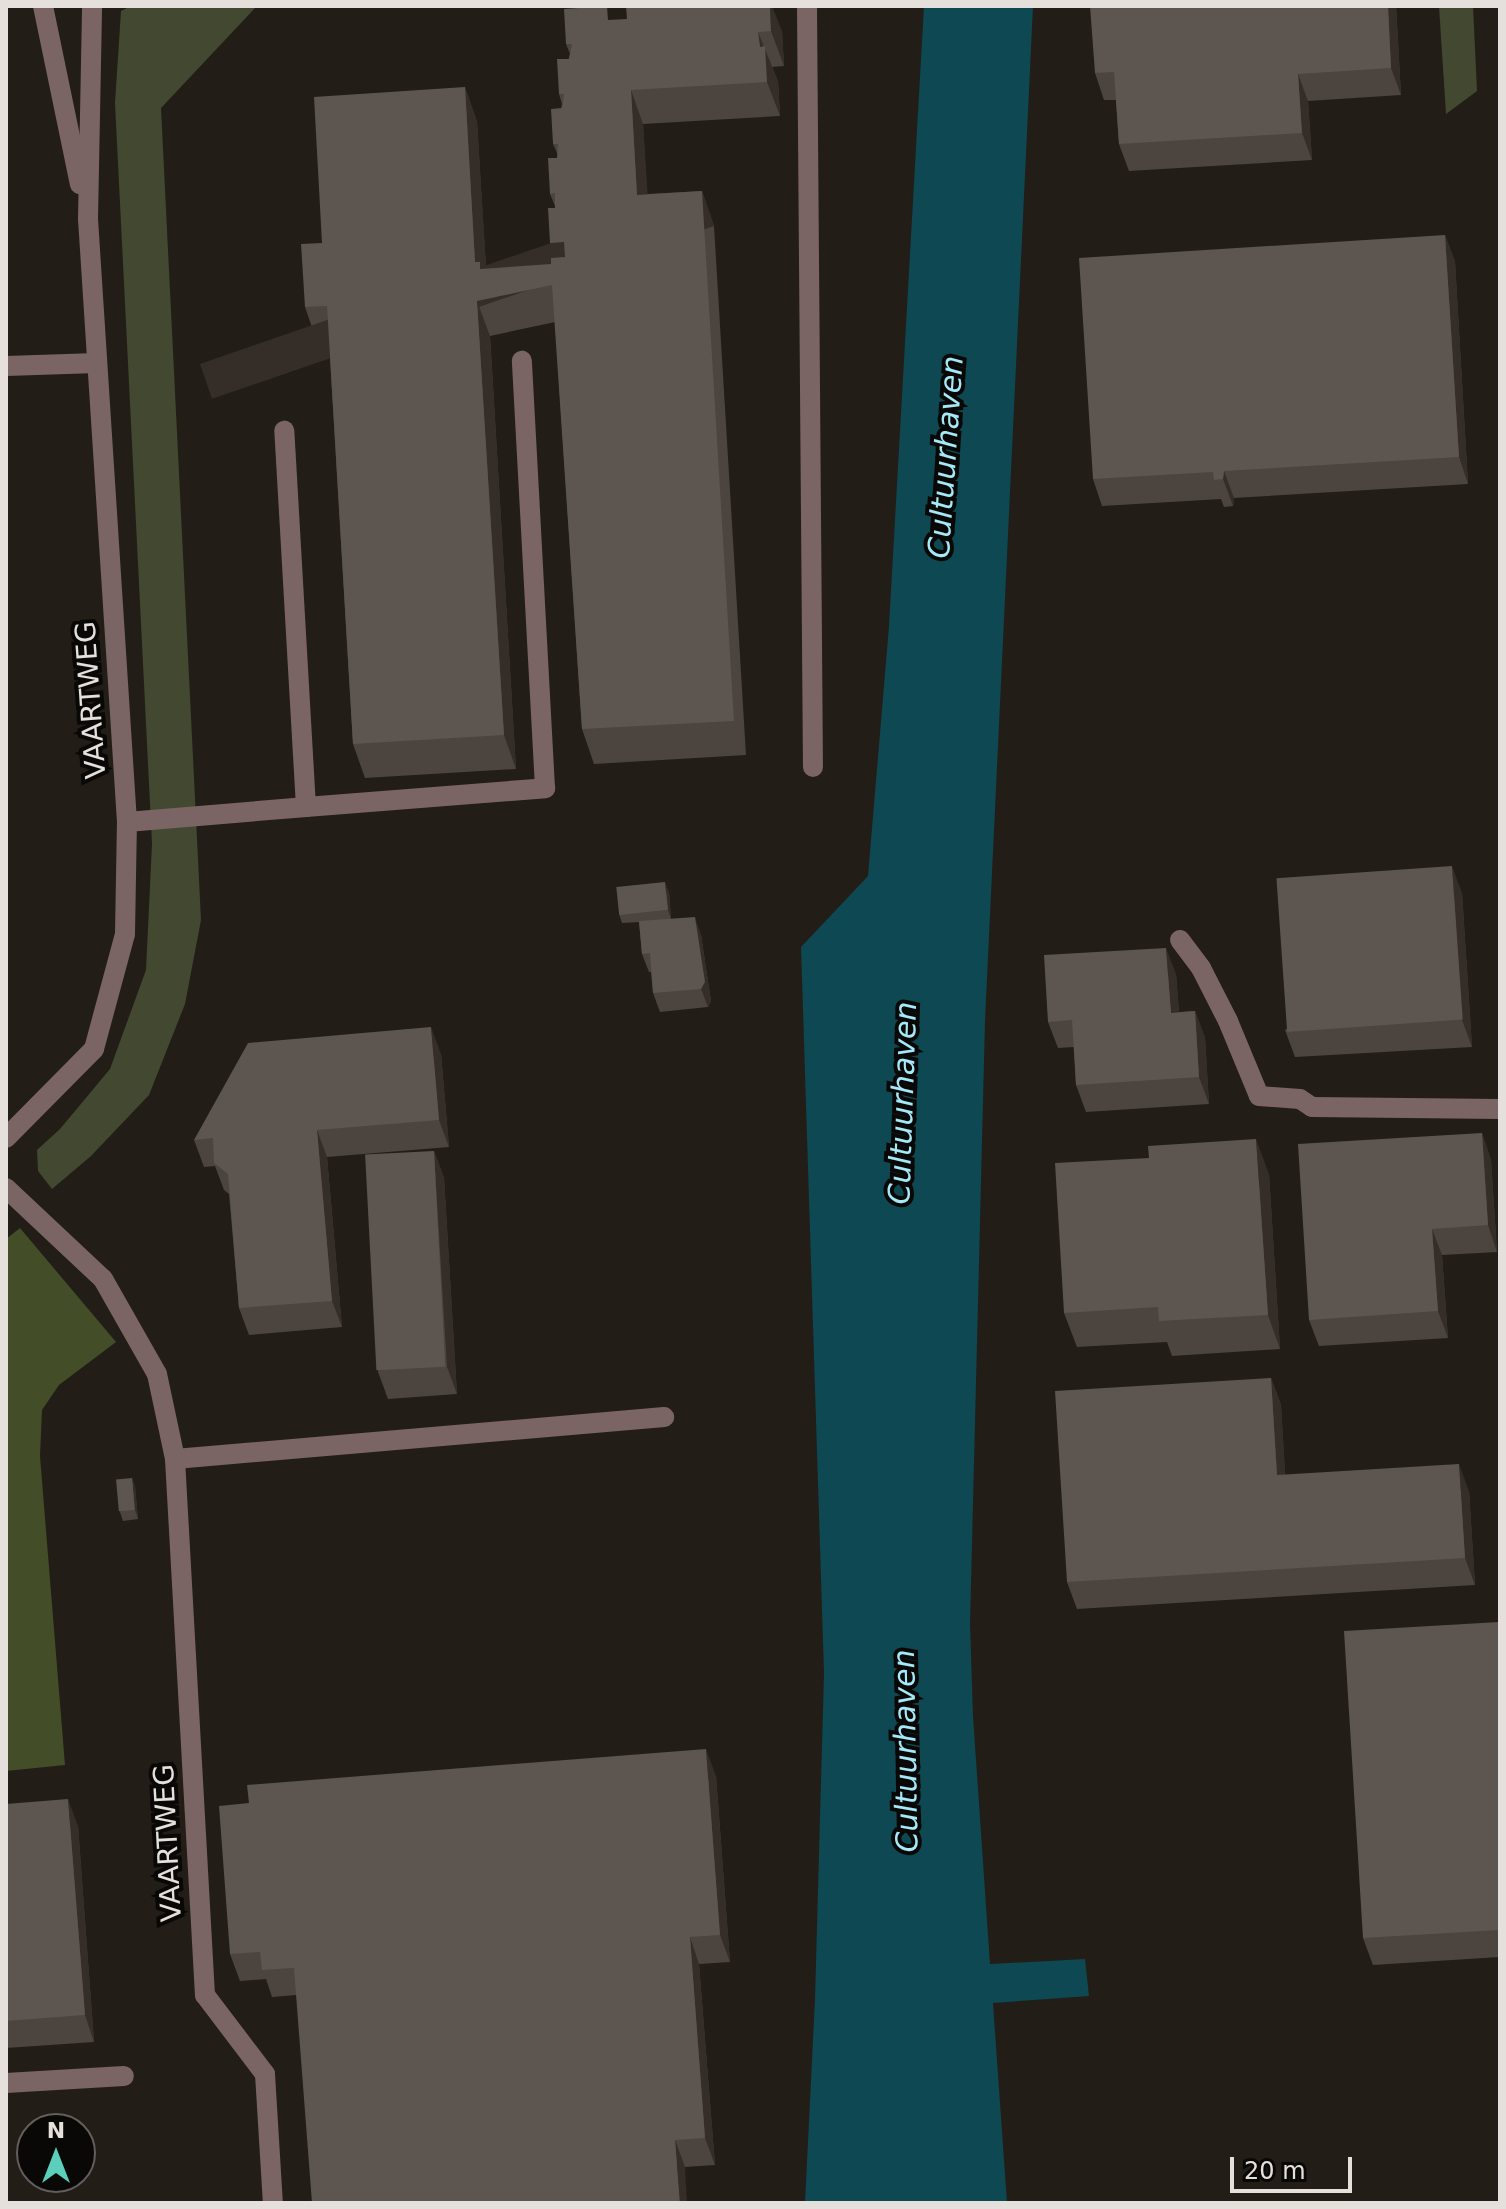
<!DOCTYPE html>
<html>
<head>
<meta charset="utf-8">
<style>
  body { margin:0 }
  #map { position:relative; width:1506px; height:2209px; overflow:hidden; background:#231d17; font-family:"DejaVu Sans",sans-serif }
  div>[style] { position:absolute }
  .green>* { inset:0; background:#424930 }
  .forest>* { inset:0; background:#434d27 }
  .water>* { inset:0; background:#0d4853 }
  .minor>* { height:20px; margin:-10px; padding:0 10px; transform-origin:10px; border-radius:10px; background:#7a6564 }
  .wall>* { inset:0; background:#4c443f }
  .shaded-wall>* { inset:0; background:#342d28; transform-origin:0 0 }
  .building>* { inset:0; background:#5c5550; transform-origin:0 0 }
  span { translate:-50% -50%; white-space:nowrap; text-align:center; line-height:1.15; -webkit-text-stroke:8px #0a0806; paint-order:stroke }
  .street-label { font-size:28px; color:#e5e0dc }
  .water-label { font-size:30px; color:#a4e9f9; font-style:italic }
  .frame { position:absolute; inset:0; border:8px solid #e5e0dc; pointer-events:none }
  .north { position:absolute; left:16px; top:2113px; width:80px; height:80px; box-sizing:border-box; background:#0a0806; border:2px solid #625e5c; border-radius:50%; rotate:0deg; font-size:22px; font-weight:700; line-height:32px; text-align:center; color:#e5e0dc }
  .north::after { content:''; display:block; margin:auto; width:28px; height:36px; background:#5bcebc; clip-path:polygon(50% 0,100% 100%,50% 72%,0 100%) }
  .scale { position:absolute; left:1230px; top:2157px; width:122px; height:36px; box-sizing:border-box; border:4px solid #e5e0dc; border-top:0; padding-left:10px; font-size:24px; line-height:28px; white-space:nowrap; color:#e5e0dc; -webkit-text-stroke:6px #0a0806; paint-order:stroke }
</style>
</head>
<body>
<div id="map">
  <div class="green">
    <div style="clip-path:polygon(131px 6px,257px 6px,161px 108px,201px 920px,185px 1004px,149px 1095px,91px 1156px,52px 1189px,38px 1171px,37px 1150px,60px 1129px,110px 1069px,146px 970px,152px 844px,115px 103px,121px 11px)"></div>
    <div style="clip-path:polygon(1439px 6px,1473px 6px,1477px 91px,1446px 114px)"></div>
  </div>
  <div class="forest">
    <div style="clip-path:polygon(20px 1228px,116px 1342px,59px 1385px,42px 1410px,40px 1456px,65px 1765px,6px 1771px,6px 1239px)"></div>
  </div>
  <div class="water">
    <div style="clip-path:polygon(924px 6px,1033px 6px,985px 1021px,970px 1624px,973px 1716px,990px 1964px,1085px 1959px,1089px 1996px,993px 2003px,1007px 2203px,805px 2203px,815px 1999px,824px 1673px,801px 947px,868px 876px,889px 626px)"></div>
  </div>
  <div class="minor">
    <div style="left:43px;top:6px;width:182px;rotate:78.3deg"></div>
    <div style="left:807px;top:6px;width:761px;rotate:89.55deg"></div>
    <div style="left:6px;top:366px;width:91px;rotate:-1.9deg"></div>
    <div style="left:306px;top:807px;width:240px;rotate:-4.5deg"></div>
    <div style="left:545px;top:788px;width:428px;rotate:-93.1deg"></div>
    <div style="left:127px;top:822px;width:180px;rotate:-4.8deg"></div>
    <div style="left:306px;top:807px;width:377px;rotate:-93.3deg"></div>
    <div style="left:1180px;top:940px;width:35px;rotate:53deg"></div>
    <div style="left:1201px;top:968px;width:59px;rotate:63deg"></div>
    <div style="left:1228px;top:1021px;width:81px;rotate:67.5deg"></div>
    <div style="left:1259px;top:1096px;width:41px;rotate:4.2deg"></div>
    <div style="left:1300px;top:1099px;width:14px;rotate:34deg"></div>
    <div style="left:1312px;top:1107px;width:188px;rotate:0.6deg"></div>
    <div style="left:6px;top:1138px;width:125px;rotate:-45.3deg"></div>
    <div style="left:94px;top:1049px;width:119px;rotate:-74.9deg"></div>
    <div style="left:125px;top:934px;width:112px;rotate:-89deg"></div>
    <div style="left:127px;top:822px;width:604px;rotate:-93.7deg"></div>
    <div style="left:88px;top:219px;width:213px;rotate:-88.9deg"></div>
    <div style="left:6px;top:1188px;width:133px;rotate:43.2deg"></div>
    <div style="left:103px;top:1279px;width:109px;rotate:60.4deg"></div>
    <div style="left:157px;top:1374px;width:87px;rotate:78deg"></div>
    <div style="left:175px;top:1459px;width:537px;rotate:86.8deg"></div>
    <div style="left:205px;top:1995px;width:99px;rotate:52.8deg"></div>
    <div style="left:265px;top:2074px;width:129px;rotate:86.5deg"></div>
    <div style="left:175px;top:1459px;width:491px;rotate:-4.9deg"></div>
    <div style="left:6px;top:2083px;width:118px;rotate:-3.4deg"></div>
  </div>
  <div class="wall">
    <div style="clip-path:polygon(1396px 6px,1401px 95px,1308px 101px,1312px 160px,1129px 171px,1119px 144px,1116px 100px,1104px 100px,1095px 73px)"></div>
    <div style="clip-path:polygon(612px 20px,782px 31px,784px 66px,772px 67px,778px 81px,780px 116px,643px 124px,647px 194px,702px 191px,714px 226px,746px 755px,594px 764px,582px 729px,555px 322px,490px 336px,516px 769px,365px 778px,353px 744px,329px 341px,317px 342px,305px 307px,322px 243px,465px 87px,477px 122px,486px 269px,551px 264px,555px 257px,550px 243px,555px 206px,550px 194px,558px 155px,553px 144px,562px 104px,559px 94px,570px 54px,566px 44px)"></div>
    <div style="clip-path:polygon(1445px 235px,1455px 262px,1468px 484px,1234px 498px,1233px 506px,1224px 507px,1221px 499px,1102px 506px,1093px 479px)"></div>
    <div style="clip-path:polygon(669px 892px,671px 919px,701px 935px,711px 1001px,708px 1007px,660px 1012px,653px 993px,651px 972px,649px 972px,642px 954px,639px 922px,622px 923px,619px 914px)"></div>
    <div style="clip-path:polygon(1462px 893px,1472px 1047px,1295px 1057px,1285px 1030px)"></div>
    <div style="clip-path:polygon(1176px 974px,1179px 1012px,1195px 1011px,1205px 1038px,1209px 1104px,1086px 1112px,1076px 1085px,1074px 1047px,1058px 1048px,1048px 1022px)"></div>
    <div style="clip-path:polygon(441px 1054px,449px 1147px,327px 1157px,342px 1327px,249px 1335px,239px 1308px,229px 1194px,224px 1190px,215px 1166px,204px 1167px,194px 1140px)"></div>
    <div style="clip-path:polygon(1482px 1133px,1491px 1160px,1497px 1252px,1442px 1255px,1448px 1338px,1319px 1346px,1309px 1320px)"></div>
    <div style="clip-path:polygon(434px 1151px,444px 1178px,457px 1394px,388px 1399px,378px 1372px)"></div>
    <div style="clip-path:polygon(1269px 1174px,1280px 1349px,1172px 1356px,1167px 1342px,1077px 1347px,1064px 1313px)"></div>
    <div style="clip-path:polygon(1271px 1378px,1281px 1405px,1285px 1475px,1469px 1491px,1475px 1585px,1077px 1609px,1067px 1582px)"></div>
    <div style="clip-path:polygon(132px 1478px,135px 1487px,138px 1519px,123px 1521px,120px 1512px)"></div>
    <div style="clip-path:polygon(1500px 1625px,1500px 1957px,1373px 1965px,1363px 1938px)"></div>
    <div style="clip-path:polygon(716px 1776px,730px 1962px,699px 1964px,715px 2165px,685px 2167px,296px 1995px,272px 1997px,266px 1979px,240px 1981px,230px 1954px)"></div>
    <div style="clip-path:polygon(6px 1804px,78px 1826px,94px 2042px,6px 2048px)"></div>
  </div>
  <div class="shaded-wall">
    <div style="clip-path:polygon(770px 6px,772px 6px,782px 31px,784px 66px,771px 31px)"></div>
    <div style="clip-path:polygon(1388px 6px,1396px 6px,1401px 95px,1391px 68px)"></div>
    <div style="clip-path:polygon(758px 32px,778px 81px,780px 116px,767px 82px,760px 47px)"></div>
    <div style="clip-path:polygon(1298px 74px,1308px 101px,1312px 160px,1302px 133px)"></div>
    <div style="clip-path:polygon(465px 87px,477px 122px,487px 281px,475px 262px)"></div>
    <div style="clip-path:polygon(631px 90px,643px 124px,650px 230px,637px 195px)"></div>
    <div style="left:702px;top:191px;width:37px;height:531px;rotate:71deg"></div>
    <div style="clip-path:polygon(1445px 235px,1455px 262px,1468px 484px,1459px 457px)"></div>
    <div style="clip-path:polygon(477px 301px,490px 336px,516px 769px,504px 735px)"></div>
    <div style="clip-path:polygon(1224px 471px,1234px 498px,1233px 506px,1223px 479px)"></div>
    <div style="clip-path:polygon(1452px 866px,1462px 893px,1472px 1047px,1462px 1020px)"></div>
    <div style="clip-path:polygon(665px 882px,669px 892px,671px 919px,668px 910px)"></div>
    <div style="clip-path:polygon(695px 917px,701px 935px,711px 1001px,708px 1007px,701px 989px)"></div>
    <div style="clip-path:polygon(1166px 948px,1176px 974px,1181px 1040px,1171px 1013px)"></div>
    <div style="clip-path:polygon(1195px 1011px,1205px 1038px,1209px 1104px,1199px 1077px)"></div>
    <div style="clip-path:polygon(431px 1027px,441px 1054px,449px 1147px,439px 1120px)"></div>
    <div style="clip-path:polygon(317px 1130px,327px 1157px,342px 1327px,332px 1301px)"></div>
    <div style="clip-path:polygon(1482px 1133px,1491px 1160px,1497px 1252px,1488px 1225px)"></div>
    <div style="clip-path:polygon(1256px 1139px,1269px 1174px,1280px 1349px,1268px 1315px)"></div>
    <div style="clip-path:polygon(434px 1151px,444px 1178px,457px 1394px,447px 1367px)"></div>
    <div style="clip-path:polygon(1432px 1229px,1442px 1255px,1448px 1338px,1438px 1311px)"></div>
    <div style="clip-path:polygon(1271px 1378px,1281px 1405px,1287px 1502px,1277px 1475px)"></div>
    <div style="clip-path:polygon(1459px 1464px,1469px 1491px,1475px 1585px,1465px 1558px)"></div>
    <div style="clip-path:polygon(132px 1478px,135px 1487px,138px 1519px,135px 1510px)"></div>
    <div style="clip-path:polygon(706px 1749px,716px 1776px,730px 1962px,720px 1935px)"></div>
    <div style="clip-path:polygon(68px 1799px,78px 1826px,94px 2042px,85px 2015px)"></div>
    <div style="clip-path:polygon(690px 1937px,699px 1964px,715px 2165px,705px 2138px)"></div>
    <div style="clip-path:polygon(675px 2140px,685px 2167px,687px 2203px,680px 2203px)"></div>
  </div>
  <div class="building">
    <div style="clip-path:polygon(607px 6px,608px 20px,627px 19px,626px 6px,770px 6px,771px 31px,758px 32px,760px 47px,765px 46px,767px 82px,631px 90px,637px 195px,702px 191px,734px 721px,582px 729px,552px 285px,477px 301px,504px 735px,353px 744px,327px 306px,305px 307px,301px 244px,322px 243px,314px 97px,465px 87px,475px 262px,480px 262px,480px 269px,551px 264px,551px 258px,565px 257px,564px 242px,550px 243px,548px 208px,555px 208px,555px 193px,550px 194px,548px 158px,557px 158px,558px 144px,553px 144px,551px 109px,562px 108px,564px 94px,559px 94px,557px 59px,569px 59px,572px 44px,566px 44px,564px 9px)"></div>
    <div style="clip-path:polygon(1090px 6px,1388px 6px,1391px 68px,1298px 74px,1302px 133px,1119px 144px,1114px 72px,1095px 73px)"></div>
    <div style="clip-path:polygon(1445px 235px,1459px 457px,1224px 471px,1223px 479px,1214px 480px,1213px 472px,1093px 479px,1079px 258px)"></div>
    <div style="left:1452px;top:866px;width:154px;height:176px;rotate:86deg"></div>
    <div style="left:665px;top:882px;width:28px;height:49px;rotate:84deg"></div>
    <div style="clip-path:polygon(695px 917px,705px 982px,701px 989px,653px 993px,650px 953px,642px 954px,639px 921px)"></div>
    <div style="clip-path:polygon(1166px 948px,1171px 1013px,1195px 1011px,1199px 1077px,1076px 1085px,1072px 1020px,1048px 1022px,1044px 955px)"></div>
    <div style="clip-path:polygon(431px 1027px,439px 1120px,317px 1130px,332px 1301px,239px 1308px,228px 1174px,214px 1163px,213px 1138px,194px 1140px,248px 1043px)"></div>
    <div style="clip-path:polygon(1482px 1133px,1488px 1225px,1432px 1229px,1438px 1311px,1309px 1320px,1298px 1144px)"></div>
    <div style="clip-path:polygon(1256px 1139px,1268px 1315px,1159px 1321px,1158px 1307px,1064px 1313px,1055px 1163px,1149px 1158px,1148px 1146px)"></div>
    <div style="left:434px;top:1151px;width:216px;height:69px;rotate:87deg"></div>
    <div style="clip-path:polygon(1271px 1378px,1277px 1475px,1459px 1464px,1465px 1558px,1067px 1582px,1055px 1391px)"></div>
    <div style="left:132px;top:1478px;width:32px;height:16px;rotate:85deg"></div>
    <div style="clip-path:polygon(1499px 1622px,1500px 1643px,1500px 1930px,1363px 1938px,1344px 1631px)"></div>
    <div style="clip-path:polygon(706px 1749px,720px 1935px,690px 1937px,705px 2138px,675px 2140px,680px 2203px,312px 2203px,294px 1968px,262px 1970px,260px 1952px,230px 1954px,219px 1806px,249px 1803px,247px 1785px)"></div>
    <div style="clip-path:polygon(68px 1799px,85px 2015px,6px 2021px,6px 1804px)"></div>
  </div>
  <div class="street-label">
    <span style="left:91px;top:700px;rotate:-94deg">VAARTWEG</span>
    <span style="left:168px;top:1843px;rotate:-93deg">VAARTWEG</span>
  </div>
  <div class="water-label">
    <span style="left:946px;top:457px;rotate:-86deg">Cultuurhaven</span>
    <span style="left:903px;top:1103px;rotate:-88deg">Cultuurhaven</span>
    <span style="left:906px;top:1751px;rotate:-91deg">Cultuurhaven</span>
  </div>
  <div class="frame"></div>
  <div class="north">N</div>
  <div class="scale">20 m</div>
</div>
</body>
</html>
